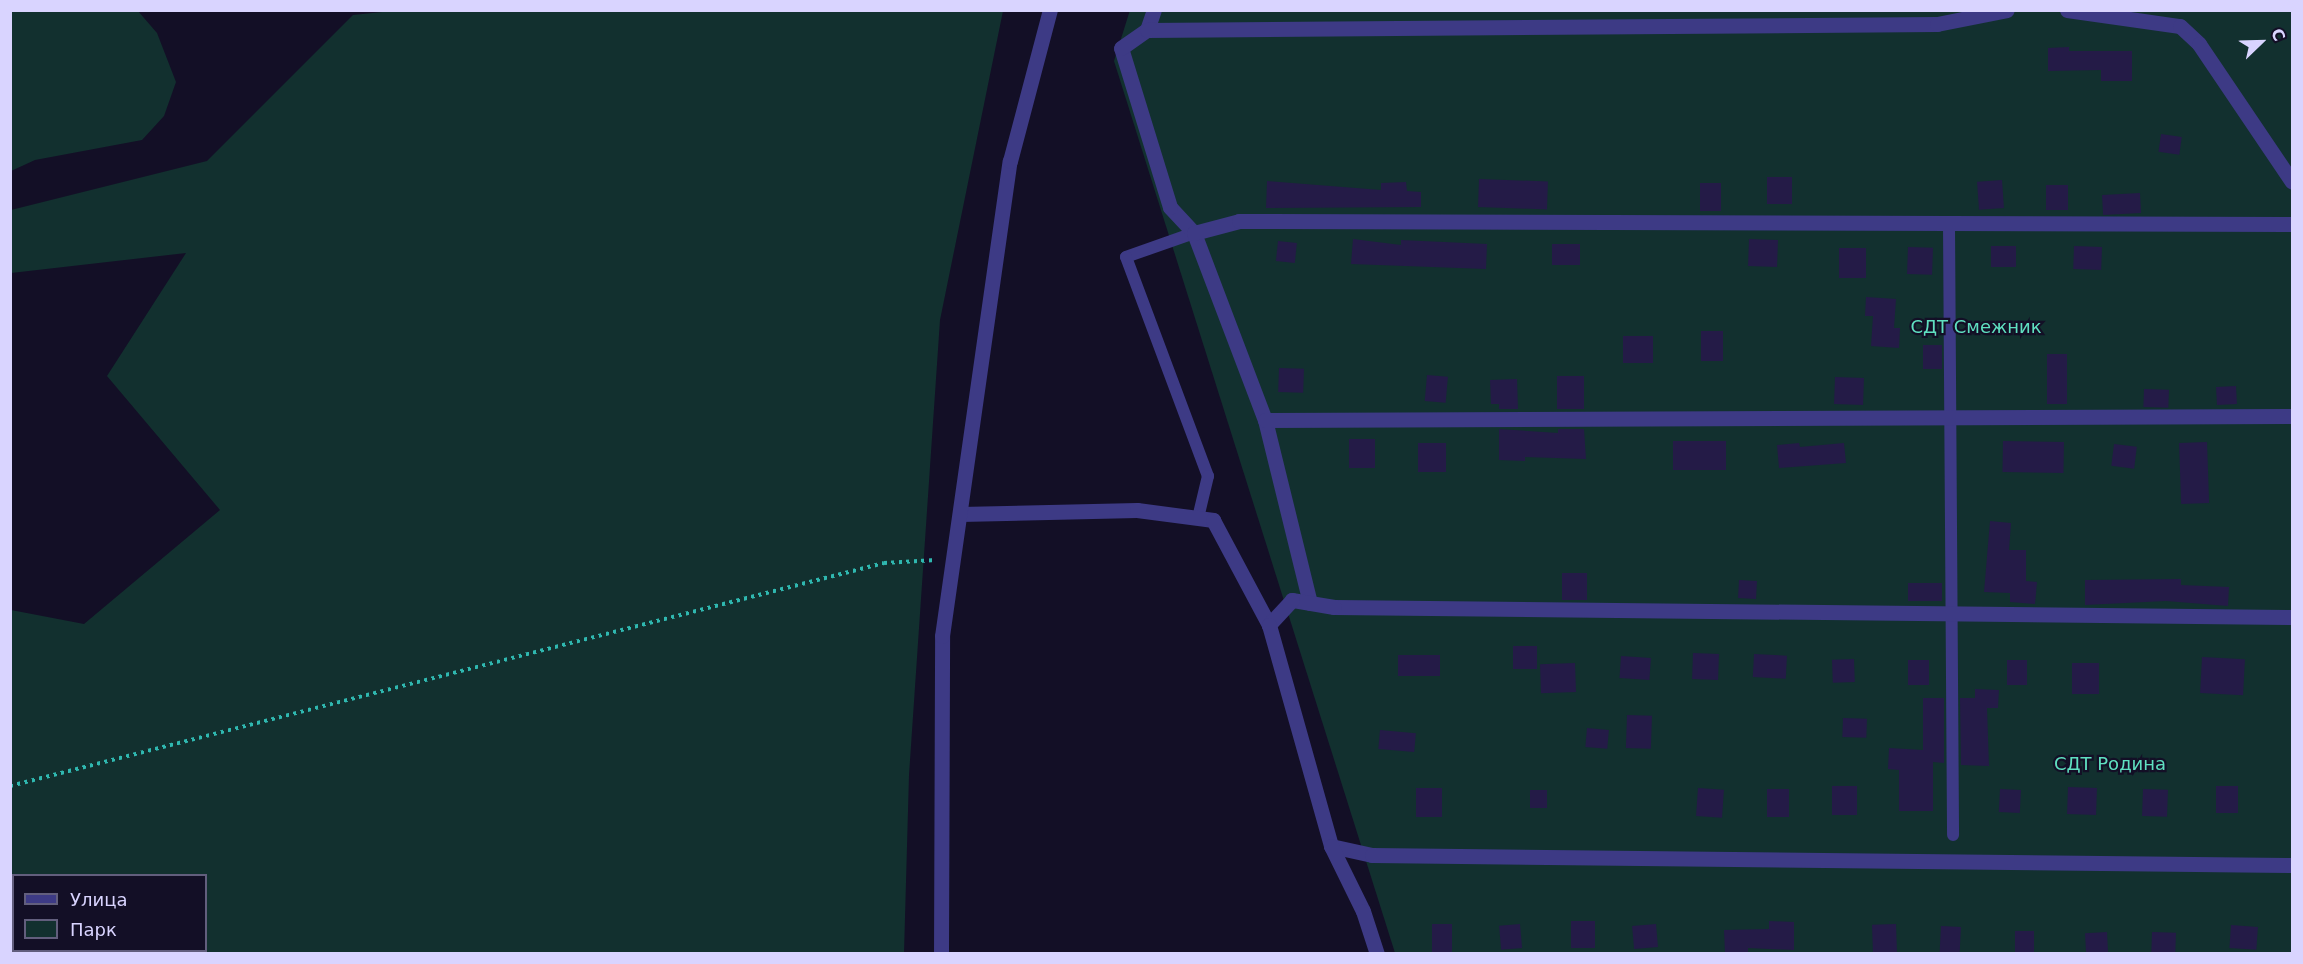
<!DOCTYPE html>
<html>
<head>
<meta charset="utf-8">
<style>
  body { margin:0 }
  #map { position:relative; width:2303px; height:964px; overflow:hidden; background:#130f26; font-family:"DejaVu Sans",sans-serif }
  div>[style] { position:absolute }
  .green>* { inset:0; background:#12302f }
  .building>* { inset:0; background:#241b47; transform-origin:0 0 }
  .path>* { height:4px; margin-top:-2px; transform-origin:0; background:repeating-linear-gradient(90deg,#2fb8b0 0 3px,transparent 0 7.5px) }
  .service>* { height:12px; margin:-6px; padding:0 6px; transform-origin:6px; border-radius:6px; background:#3d3a85 }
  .minor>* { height:15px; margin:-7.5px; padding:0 7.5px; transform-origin:7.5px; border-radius:7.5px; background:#3d3a85 }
  .tertiary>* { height:15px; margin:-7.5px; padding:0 7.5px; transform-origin:7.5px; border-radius:7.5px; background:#3d3a85 }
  span { translate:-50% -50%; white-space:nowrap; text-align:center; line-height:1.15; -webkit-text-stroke:4.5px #130f26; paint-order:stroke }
  .park-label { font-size:18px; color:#5fe0c0 }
  .frame { position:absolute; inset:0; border:12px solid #d9d4ff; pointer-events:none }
  .legend { position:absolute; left:12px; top:874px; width:195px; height:78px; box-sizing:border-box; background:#130f26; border:2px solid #625e7d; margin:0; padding:8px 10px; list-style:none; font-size:18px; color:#d9d4ff }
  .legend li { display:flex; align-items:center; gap:12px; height:30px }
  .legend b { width:30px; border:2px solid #625e7d }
  .north { position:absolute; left:2231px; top:12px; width:60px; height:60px; -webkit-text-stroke:4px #130f26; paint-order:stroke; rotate:67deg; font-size:16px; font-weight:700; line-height:24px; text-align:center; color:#d9d4ff }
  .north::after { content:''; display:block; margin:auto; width:21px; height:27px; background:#d9d4ff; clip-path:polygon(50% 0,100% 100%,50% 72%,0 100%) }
</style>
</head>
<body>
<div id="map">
  <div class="green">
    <div style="clip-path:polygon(11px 10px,138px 11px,157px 33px,176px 82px,164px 116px,142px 140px,35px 160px,11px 171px)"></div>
    <div style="clip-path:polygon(1130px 10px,2292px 11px,2292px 953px,1395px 953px,1114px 61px)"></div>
    <div style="clip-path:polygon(evenodd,392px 11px,1003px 11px,940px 320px,909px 775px,904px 953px,11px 953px,11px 610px,84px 624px,220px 510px,107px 376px,186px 253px,11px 273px,11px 210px,207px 161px,353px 15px,392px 11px,14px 876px,206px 876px,206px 950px,14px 950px,14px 876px)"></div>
  </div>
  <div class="building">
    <div style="clip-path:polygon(2069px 47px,2069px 51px,2132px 51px,2132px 81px,2101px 81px,2101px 70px,2048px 71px,2048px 48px)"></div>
    <div style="left:2161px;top:134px;width:21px;height:18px;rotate:8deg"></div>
    <div style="left:1767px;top:177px;width:25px;height:27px"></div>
    <div style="left:1479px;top:179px;width:69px;height:28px;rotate:2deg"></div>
    <div style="left:2002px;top:180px;width:28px;height:25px;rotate:86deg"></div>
    <div style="clip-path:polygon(1267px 181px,1381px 190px,1381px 183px,1406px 182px,1407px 191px,1421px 192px,1421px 207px,1266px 208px)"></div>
    <div style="left:1700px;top:183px;width:21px;height:28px"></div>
    <div style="left:2046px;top:185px;width:22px;height:25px"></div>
    <div style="left:2140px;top:193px;width:20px;height:38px;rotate:87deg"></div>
    <div style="clip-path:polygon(1353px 239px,1401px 245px,1401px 240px,1487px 244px,1486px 269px,1351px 264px)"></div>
    <div style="left:1749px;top:239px;width:29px;height:27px;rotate:2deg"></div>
    <div style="left:1278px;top:241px;width:19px;height:20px;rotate:6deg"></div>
    <div style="left:1552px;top:244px;width:28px;height:21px"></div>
    <div style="left:1991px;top:246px;width:25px;height:21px"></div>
    <div style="left:2074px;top:246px;width:28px;height:23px;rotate:2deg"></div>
    <div style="left:1908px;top:247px;width:25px;height:27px;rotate:2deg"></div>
    <div style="left:1839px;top:248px;width:27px;height:30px"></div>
    <div style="clip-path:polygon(1866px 297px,1896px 299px,1894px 328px,1900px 328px,1899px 348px,1871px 346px,1873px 316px,1865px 316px)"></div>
    <div style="left:1701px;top:331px;width:22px;height:30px"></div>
    <div style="left:1623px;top:336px;width:30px;height:27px"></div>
    <div style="left:1923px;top:345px;width:19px;height:24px"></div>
    <div style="left:2047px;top:354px;width:20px;height:50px"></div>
    <div style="left:1279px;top:368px;width:25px;height:24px;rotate:2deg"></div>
    <div style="left:1427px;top:375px;width:21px;height:26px;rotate:5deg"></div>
    <div style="left:1557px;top:376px;width:27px;height:33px"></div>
    <div style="left:1835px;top:377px;width:29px;height:27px;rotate:2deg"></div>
    <div style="clip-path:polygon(1517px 379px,1518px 409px,1499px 409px,1499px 404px,1491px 404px,1490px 380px)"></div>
    <div style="left:2236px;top:386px;width:18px;height:20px;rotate:87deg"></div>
    <div style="left:2144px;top:389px;width:25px;height:18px;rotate:2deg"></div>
    <div style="clip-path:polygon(1499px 429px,1558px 433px,1558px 429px,1584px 429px,1586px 459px,1525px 457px,1525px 461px,1499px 460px)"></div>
    <div style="left:1349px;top:439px;width:26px;height:29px"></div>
    <div style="left:1673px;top:441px;width:53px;height:29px"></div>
    <div style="left:2003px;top:441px;width:61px;height:31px;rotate:1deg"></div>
    <div style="left:2207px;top:442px;width:61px;height:28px;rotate:88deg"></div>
    <div style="left:1418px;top:443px;width:28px;height:29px"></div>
    <div style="clip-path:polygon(1799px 443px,1800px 447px,1844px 443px,1846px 463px,1779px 468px,1777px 445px)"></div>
    <div style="left:2114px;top:444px;width:23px;height:22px;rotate:7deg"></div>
    <div style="clip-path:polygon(1990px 521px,2011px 523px,2009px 550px,2026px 550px,2026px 581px,2037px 582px,2035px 604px,2010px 602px,2010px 593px,1984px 592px)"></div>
    <div style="left:1562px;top:573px;width:25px;height:27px"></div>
    <div style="clip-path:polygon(2181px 579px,2181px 585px,2229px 587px,2228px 606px,2166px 601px,2085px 605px,2085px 580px)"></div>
    <div style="left:1739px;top:580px;width:18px;height:18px;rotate:3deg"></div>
    <div style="left:1908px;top:583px;width:34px;height:18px"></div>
    <div style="left:1513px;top:646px;width:24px;height:23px"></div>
    <div style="left:1693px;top:653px;width:26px;height:26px;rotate:2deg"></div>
    <div style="left:1754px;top:654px;width:33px;height:23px;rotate:3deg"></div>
    <div style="left:1398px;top:655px;width:42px;height:21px"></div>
    <div style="left:1621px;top:656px;width:30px;height:22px;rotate:4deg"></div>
    <div style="left:2202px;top:657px;width:43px;height:36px;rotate:3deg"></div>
    <div style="left:1854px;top:659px;width:23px;height:22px;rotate:88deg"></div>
    <div style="left:1908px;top:660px;width:21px;height:25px"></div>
    <div style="left:2007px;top:660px;width:20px;height:25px"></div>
    <div style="left:1575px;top:663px;width:29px;height:35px;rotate:88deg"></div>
    <div style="left:2072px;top:663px;width:27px;height:31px"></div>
    <div style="clip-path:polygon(1975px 689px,1999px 690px,1998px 708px,1987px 708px,1989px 766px,1961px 765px,1960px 698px,1975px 698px)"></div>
    <div style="clip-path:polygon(1923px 698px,1944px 698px,1944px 763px,1933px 762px,1933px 811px,1899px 811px,1899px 770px,1888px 769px,1889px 748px,1923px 750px)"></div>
    <div style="left:1627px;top:715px;width:25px;height:33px;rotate:2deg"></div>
    <div style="left:1843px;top:718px;width:24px;height:19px;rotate:2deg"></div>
    <div style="left:1587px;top:728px;width:22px;height:19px;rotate:5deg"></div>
    <div style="left:1380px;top:730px;width:36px;height:19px;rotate:5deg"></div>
    <div style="left:1832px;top:786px;width:25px;height:29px"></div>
    <div style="left:2216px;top:786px;width:22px;height:27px"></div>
    <div style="left:2068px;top:787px;width:29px;height:27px;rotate:2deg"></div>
    <div style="left:1416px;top:788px;width:26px;height:29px"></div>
    <div style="left:1698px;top:788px;width:26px;height:28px;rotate:4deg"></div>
    <div style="left:1767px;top:789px;width:22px;height:28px"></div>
    <div style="left:2000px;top:789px;width:21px;height:23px;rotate:3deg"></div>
    <div style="left:2143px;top:789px;width:25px;height:27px;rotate:2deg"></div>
    <div style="left:1530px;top:790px;width:17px;height:18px"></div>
    <div style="left:1571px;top:921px;width:24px;height:27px"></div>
    <div style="clip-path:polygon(1769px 921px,1794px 922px,1794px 950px,1748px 948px,1748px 953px,1725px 953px,1724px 930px,1769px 929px)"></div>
    <div style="left:1432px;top:924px;width:20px;height:29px"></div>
    <div style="left:1520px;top:924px;width:24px;height:21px;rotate:85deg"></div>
    <div style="left:1656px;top:924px;width:23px;height:24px;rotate:85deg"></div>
    <div style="left:1896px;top:924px;width:28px;height:24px;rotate:88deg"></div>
    <div style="left:2231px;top:925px;width:27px;height:23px;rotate:4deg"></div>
    <div style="left:1941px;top:926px;width:20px;height:26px;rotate:3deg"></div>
    <div style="left:2015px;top:931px;width:19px;height:23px"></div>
    <div style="left:2107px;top:932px;width:22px;height:22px;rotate:87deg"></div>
    <div style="left:2152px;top:932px;width:24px;height:21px;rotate:2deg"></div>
  </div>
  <div class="path">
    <div style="left:10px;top:786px;width:902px;rotate:-14.31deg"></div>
    <div style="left:884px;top:563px;width:52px;rotate:-3.3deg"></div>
  </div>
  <div class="service">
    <div style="left:1949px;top:225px;width:610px;rotate:89.62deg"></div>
    <div style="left:1194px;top:233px;width:72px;rotate:160.6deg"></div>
    <div style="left:1126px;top:257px;width:234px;rotate:69.5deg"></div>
    <div style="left:1208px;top:476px;width:43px;rotate:103.4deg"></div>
  </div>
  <div class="minor">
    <div style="left:2067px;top:10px;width:114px;rotate:8.1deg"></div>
    <div style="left:2180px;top:26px;width:26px;rotate:43deg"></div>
    <div style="left:2199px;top:44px;width:166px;rotate:56deg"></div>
    <div style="left:1147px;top:30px;width:21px;rotate:-71deg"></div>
    <div style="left:1194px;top:233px;width:35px;rotate:-133deg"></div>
    <div style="left:1170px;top:207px;width:166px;rotate:-107.1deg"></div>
    <div style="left:1121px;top:48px;width:32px;rotate:-35deg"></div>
    <div style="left:1147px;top:30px;width:790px;rotate:-0.44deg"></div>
    <div style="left:1937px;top:24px;width:71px;rotate:-11.3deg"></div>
    <div style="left:1265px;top:420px;width:200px;rotate:-110.8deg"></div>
    <div style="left:1194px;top:233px;width:47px;rotate:-14.9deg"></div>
    <div style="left:1239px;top:221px;width:1053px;rotate:0.16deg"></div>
    <div style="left:960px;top:514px;width:177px;rotate:-1.3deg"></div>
    <div style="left:1137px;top:510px;width:77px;rotate:7.5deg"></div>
    <div style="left:1213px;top:520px;width:119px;rotate:61.9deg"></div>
    <div style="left:1310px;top:603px;width:188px;rotate:-103.8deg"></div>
    <div style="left:1265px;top:420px;width:1027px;rotate:-0.22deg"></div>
    <div style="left:2292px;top:617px;width:958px;rotate:-179.4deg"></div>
    <div style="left:1334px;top:607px;width:43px;rotate:-170.5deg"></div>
    <div style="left:1292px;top:600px;width:34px;rotate:133deg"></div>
    <div style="left:1269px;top:625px;width:230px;rotate:74.3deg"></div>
    <div style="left:1331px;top:846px;width:42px;rotate:12.4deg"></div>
    <div style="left:1372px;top:855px;width:920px;rotate:0.62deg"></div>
    <div style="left:1331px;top:846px;width:72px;rotate:63.8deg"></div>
    <div style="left:1363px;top:911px;width:45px;rotate:72deg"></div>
  </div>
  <div class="tertiary">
    <div style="left:941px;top:954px;width:318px;rotate:-89.8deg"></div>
    <div style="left:942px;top:636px;width:480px;rotate:-81.9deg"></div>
    <div style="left:1010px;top:161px;width:156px;rotate:-75.2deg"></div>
  </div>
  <div class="park-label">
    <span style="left:1976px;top:327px">СДТ Смежник</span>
    <span style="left:2110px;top:764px">СДТ Родина</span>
  </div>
  <div class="frame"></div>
  <ul class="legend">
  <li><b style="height:8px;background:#3d3a85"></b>Улица</li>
  <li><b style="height:16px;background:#12302f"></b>Парк</li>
  </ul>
  <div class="north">С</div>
</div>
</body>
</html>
